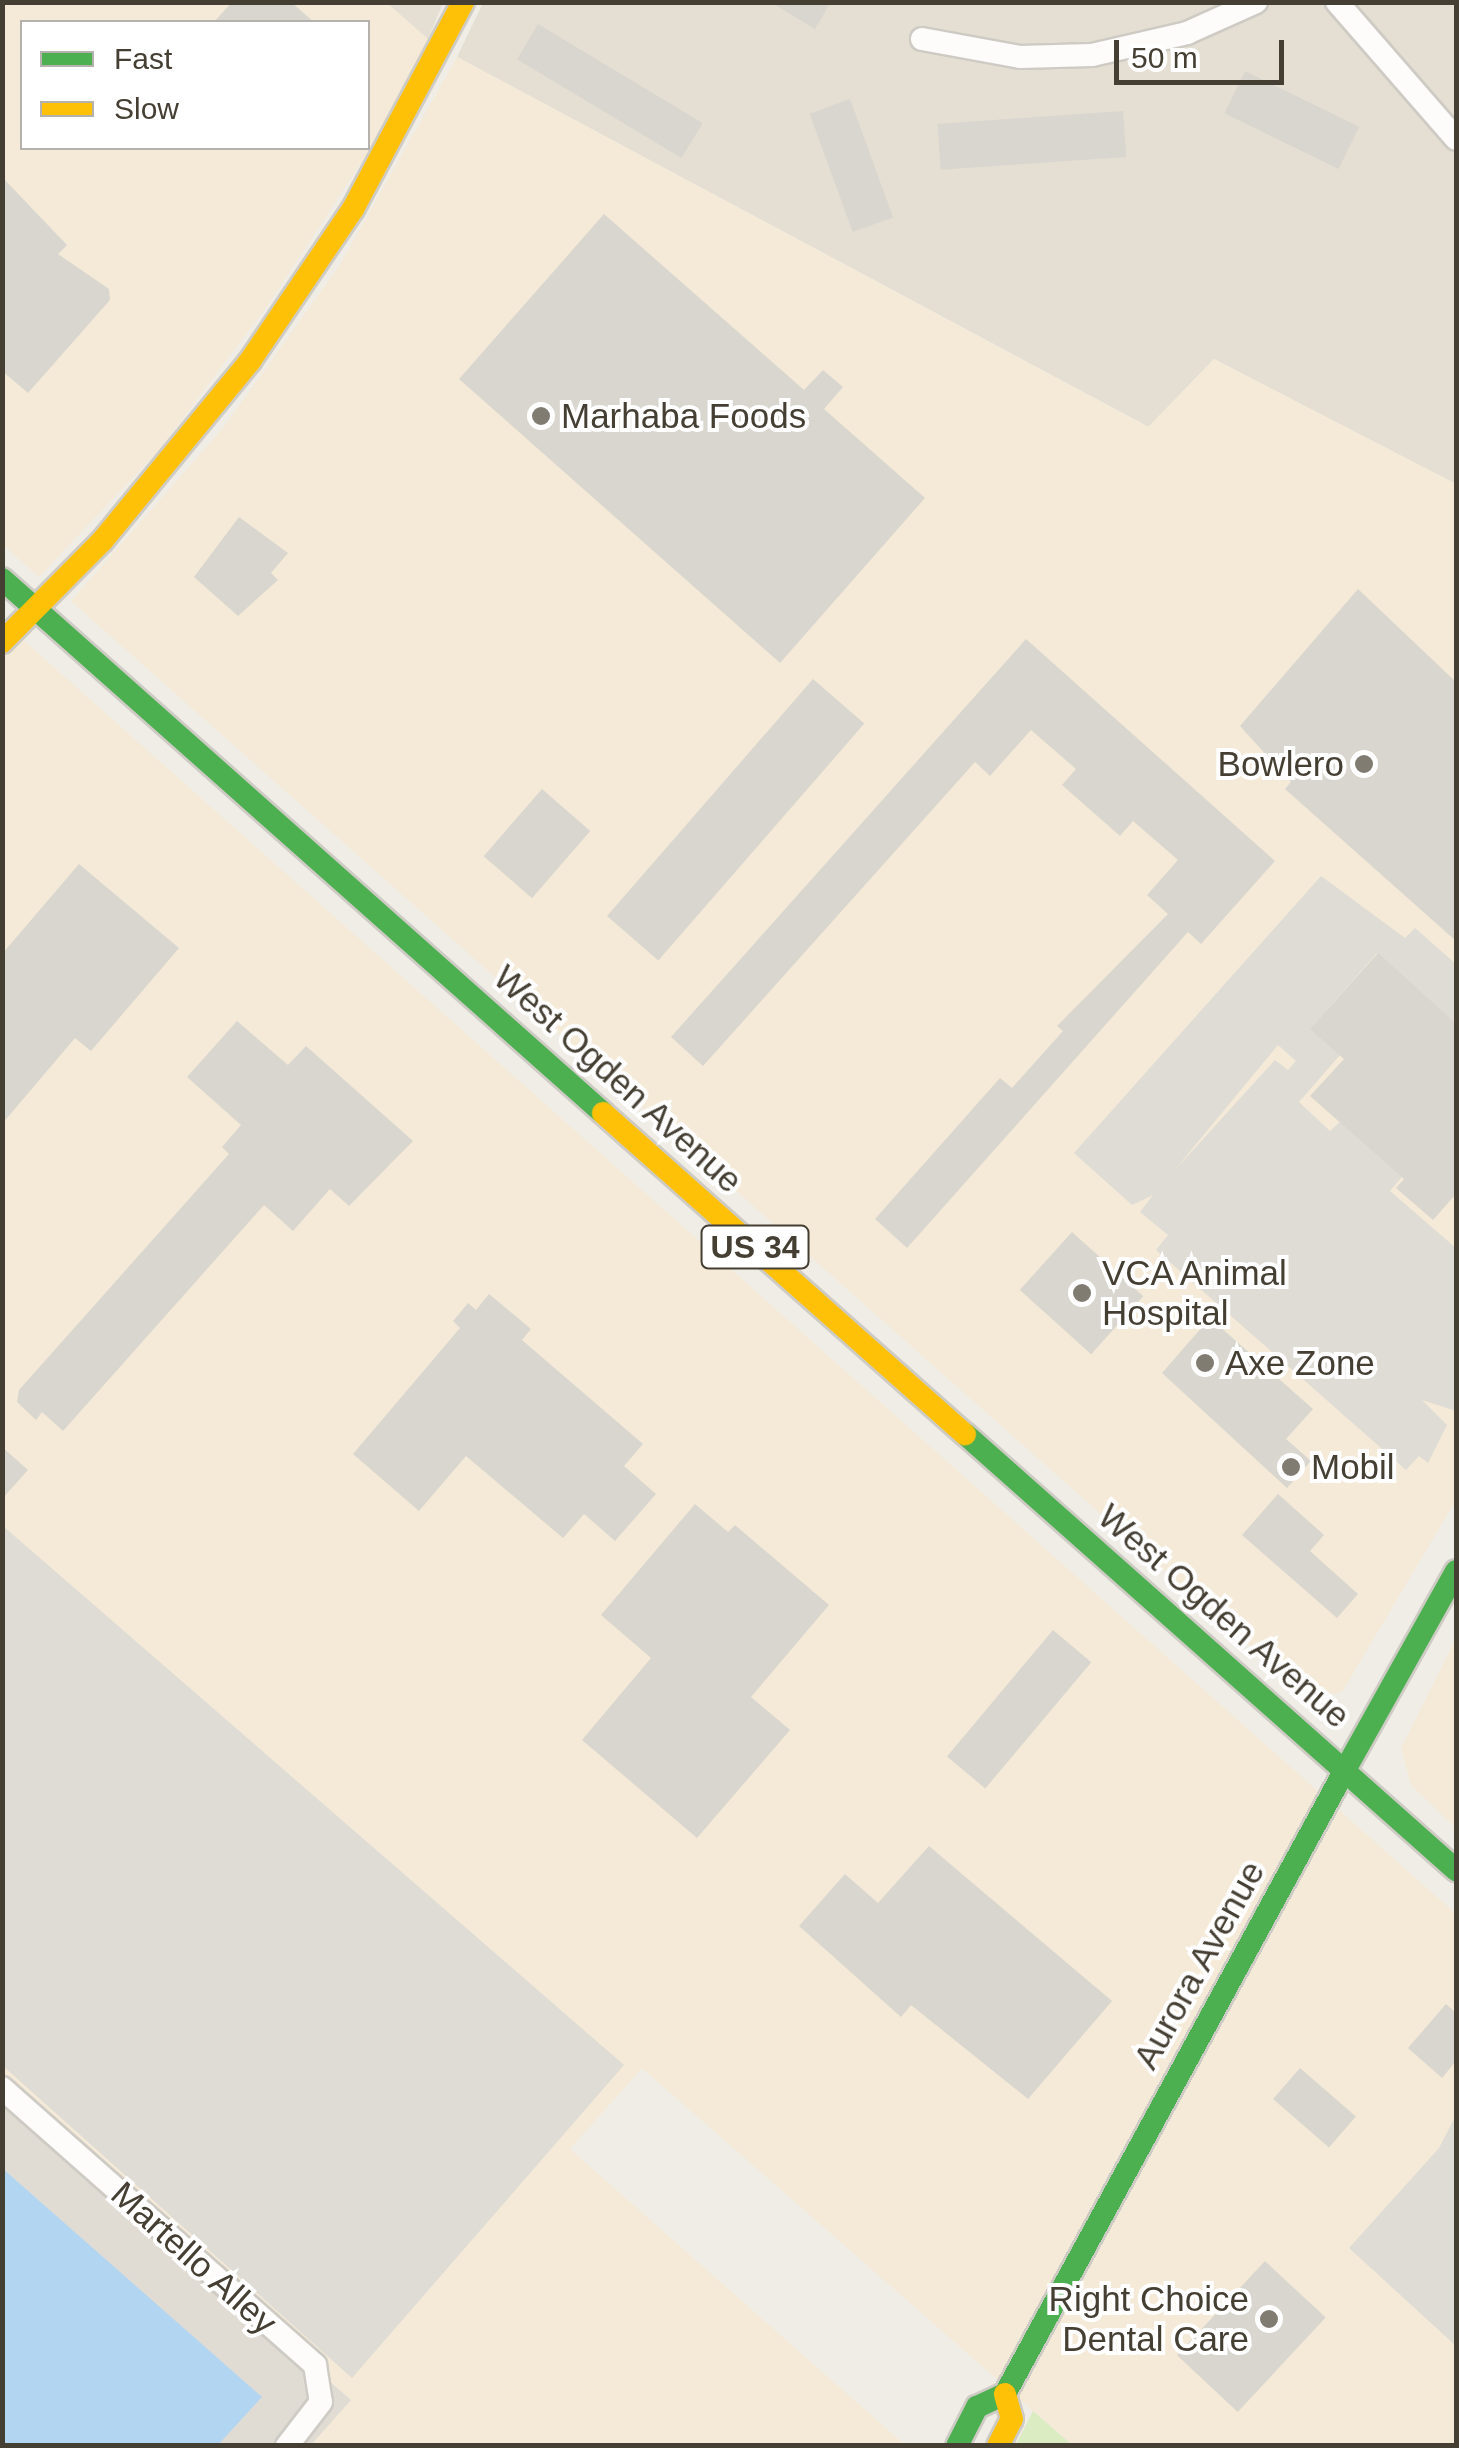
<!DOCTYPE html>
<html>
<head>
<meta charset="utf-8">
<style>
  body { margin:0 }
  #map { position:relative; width:1459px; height:2448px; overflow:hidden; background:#f0ede6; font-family:Arial,sans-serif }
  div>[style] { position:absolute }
  .residential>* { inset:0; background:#e5dfd3 }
  .commercial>* { inset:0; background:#f4ead7 }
  .industrial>* { inset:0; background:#e0dcd4 }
  .green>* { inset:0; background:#dbecc3 }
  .parking>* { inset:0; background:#dfdcd6 }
  .water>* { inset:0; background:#b2d6f2 }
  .building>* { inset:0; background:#d9d6cf; transform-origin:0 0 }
  .roads { filter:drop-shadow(2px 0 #cecbc4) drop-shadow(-2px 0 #cecbc4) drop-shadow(0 2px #cecbc4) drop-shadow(0 -2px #cecbc4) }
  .street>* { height:22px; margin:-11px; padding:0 11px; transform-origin:11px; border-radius:11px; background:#fdfcfb }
  .fast>* { height:22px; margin:-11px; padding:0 11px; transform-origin:11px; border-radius:11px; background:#4caf50 }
  .slow>* { height:22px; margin:-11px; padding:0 11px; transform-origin:11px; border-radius:11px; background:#ffc107 }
  .dots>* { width:28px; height:28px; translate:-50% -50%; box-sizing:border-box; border:5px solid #fff; border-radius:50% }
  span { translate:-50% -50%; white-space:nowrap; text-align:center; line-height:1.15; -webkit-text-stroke:8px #fff; paint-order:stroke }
  .shield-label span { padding:2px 8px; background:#fff; border:2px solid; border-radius:8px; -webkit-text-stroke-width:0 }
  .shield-label { font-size:32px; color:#453f33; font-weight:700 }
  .poi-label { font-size:35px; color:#453f33 }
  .left { translate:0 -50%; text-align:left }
  .right { translate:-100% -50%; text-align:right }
  .street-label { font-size:35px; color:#453f33 }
  .frame { position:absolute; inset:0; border:5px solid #453f33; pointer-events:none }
  .legend { position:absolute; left:20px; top:20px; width:350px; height:130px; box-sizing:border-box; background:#fff; border:2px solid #b5b2ad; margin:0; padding:12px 18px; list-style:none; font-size:30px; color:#453f33 }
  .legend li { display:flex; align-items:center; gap:20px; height:50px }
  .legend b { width:50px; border:2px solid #b5b2ad }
  .scale { position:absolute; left:1114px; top:40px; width:170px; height:45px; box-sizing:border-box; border:5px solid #453f33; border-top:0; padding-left:12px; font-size:30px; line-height:35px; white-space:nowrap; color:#453f33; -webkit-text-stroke:8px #fff; paint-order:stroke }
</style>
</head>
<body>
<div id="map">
  <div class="residential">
    <div style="clip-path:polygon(386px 3px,443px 3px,428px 39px)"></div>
    <div style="clip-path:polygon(483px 3px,1456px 3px,1456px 484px,1214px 359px,1149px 427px,457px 57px)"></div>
  </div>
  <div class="commercial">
    <div style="clip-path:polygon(evenodd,3px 3px,387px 3px,428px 39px,385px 126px,268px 305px,158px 451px,39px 577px,3px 545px,3px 3px,22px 22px,368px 22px,368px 148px,22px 148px,22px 22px)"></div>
    <div style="clip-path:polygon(457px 57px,1148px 427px,1214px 359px,1456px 484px,1456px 1500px,1342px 1692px,1319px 1697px,1297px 1688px,71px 601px,223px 428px,339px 266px)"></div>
    <div style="clip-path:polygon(3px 622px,1456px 1914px,1456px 2445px,1072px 2445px,642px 2068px,570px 2149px,905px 2445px,311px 2445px,350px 2399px,3px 2099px)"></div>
    <div style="clip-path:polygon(1456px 1638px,1456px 1828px,1411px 1785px,1401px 1748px)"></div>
  </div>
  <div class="industrial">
    <div style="clip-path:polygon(2px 2099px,351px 2400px,311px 2445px,3px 2445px)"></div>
  </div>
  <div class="green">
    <div style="clip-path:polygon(1033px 2411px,1072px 2445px,1015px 2446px)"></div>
  </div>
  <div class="parking">
    <div style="clip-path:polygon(evenodd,1321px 876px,1405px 938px,1415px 928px,1456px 964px,1456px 1023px,1377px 953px,1311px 1028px,1340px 1055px,1299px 1102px,1330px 1131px,1340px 1122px,1402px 1177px,1390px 1191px,1456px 1248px,1456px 1411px,1422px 1400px,1447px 1425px,1428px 1463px,1419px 1456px,1406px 1470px,1156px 1250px,1168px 1235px,1140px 1212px,1153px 1195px,1132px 1205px,1074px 1153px,1321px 876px,1278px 1045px,1296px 1061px,1288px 1070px,1275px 1060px,1173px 1172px,1278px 1045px)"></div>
    <div style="clip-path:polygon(3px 1526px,624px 2065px,352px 2378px,3px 2066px)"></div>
    <div style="clip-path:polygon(1456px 2115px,1456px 2346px,1349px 2248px,1439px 2148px)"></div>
  </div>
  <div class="water">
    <div style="clip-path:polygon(2px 2168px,262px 2397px,218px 2445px,3px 2445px)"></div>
  </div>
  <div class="building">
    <div style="clip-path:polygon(232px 2px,291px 2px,314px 22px,214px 22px)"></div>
    <div style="clip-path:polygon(770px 2px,831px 2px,815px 29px)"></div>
    <div style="left:538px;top:24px;width:192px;height:41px;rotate:31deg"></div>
    <div style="left:1245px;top:71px;width:127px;height:47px;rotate:26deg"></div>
    <div style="left:850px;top:99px;width:126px;height:43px;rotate:70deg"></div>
    <div style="left:1123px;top:111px;width:46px;height:186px;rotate:86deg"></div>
    <div style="clip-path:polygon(2px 177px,67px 245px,58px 254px,109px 289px,110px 300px,28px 393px,2px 371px)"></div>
    <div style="clip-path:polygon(604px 214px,804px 390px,823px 370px,843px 387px,824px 409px,925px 498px,780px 663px,459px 379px)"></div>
    <div style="clip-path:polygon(239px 517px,288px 553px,271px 573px,278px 580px,238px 616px,194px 577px)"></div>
    <div style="clip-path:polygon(1358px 589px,1456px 682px,1456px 941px,1285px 789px,1291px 782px,1240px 726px)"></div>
    <div style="clip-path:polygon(1026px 639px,1275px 861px,1201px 944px,1188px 932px,907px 1248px,875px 1219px,1000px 1078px,1012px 1088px,1063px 1031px,1057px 1026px,1168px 914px,1147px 895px,1178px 860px,1133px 821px,1120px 836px,1062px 785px,1076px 769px,1031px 730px,990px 776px,975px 762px,703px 1066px,671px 1037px)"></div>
    <div style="left:813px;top:679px;width:68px;height:314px;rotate:41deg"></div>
    <div style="left:542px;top:789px;width:64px;height:89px;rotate:41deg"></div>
    <div style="clip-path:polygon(79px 864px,179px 948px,91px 1051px,75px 1038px,2px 1124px,2px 954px)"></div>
    <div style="clip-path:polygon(1378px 953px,1456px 1023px,1456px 1194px,1433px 1220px,1396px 1188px,1404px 1179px,1310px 1096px,1344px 1059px,1310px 1029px)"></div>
    <div style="clip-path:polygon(237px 1021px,288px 1065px,306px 1046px,413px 1141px,349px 1206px,330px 1189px,293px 1231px,264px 1205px,63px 1431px,42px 1412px,36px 1420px,17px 1402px,19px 1390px,229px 1154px,222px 1147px,241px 1125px,187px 1077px)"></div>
    <div style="left:1072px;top:1232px;width:96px;height:78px;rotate:42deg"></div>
    <div style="clip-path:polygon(489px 1294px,531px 1329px,522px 1340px,643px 1444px,624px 1466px,656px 1494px,615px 1541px,584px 1514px,563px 1538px,466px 1456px,419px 1511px,353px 1454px,460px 1328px,453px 1321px,468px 1303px,476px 1310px)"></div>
    <div style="clip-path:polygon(1210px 1318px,1313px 1409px,1286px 1439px,1311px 1461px,1287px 1488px,1162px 1373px)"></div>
    <div style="clip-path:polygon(2px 1447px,28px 1470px,2px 1499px)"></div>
    <div style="clip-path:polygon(1278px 1494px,1324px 1535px,1310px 1551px,1358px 1594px,1337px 1618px,1242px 1535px)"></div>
    <div style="clip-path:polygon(695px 1504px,728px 1532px,735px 1525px,829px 1605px,751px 1697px,790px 1730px,697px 1838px,582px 1740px,651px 1658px,601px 1615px)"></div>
    <div style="left:1053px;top:1630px;width:50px;height:165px;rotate:40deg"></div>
    <div style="clip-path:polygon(929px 1846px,1112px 2001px,1028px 2099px,911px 2005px,901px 2017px,799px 1926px,845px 1874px,878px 1903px)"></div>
    <div style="clip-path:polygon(1446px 2004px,1456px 2013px,1456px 2061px,1442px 2078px,1408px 2048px)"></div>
    <div style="left:1300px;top:2068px;width:74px;height:41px;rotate:41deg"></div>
    <div style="left:1265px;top:2261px;width:83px;height:129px;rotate:43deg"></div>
  </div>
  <div class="roads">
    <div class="street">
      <div style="left:1337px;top:2px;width:181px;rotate:49deg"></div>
      <div style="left:922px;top:39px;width:100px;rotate:10.4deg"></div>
      <div style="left:1020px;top:57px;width:72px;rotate:-1.6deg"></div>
      <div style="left:1092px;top:55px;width:98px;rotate:-13deg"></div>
      <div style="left:1187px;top:33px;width:76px;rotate:-24.2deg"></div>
      <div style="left:2px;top:2088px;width:418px;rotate:41.5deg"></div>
      <div style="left:315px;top:2365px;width:37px;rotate:81deg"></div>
      <div style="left:321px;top:2402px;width:56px;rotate:127.7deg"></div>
    </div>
    <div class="fast">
      <div style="left:2px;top:579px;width:804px;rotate:41.62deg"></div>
      <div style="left:965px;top:1434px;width:657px;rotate:41.6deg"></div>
      <div style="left:1345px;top:1770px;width:228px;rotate:-60.8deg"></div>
      <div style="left:957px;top:2446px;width:44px;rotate:-62.9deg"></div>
      <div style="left:977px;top:2407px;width:31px;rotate:-25deg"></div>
      <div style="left:1005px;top:2394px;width:711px;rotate:-61.42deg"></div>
    </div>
    <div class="slow">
      <div style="left:2px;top:642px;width:144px;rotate:-45.3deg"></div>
      <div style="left:103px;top:540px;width:232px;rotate:-50.6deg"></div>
      <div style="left:250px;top:361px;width:184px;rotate:-55.9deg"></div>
      <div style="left:353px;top:209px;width:234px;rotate:-62deg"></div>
      <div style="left:603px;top:1113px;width:484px;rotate:41.6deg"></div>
      <div style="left:998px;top:2446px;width:30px;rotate:-63deg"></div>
      <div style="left:1012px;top:2419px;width:26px;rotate:-106deg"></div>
    </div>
  </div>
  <div class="dots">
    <div style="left:541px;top:416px;background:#817c72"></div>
    <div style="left:1364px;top:764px;background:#817c72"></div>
    <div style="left:1082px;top:1293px;background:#817c72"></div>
    <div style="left:1205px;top:1363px;background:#817c72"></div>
    <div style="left:1291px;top:1467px;background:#817c72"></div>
    <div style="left:1269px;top:2319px;background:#817c72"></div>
  </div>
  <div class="shield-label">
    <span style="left:755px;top:1247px">US 34</span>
  </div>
  <div class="poi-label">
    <span class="left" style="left:561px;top:416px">Marhaba Foods</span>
    <span class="right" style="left:1344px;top:764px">Bowlero</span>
    <span class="left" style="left:1102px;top:1293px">VCA Animal<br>Hospital</span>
    <span class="left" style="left:1225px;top:1363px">Axe Zone</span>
    <span class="left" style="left:1311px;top:1467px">Mobil</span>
    <span class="right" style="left:1249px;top:2319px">Right Choice<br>Dental Care</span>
  </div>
  <div class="street-label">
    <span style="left:618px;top:1079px;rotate:42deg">West Ogden Avenue</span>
    <span style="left:1224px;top:1616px;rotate:41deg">West Ogden Avenue</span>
    <span style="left:1199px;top:1965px;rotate:-61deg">Aurora Avenue</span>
    <span style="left:194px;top:2258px;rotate:42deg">Martello Alley</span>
  </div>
  <div class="frame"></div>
  <ul class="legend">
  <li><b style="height:12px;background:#4caf50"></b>Fast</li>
  <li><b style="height:12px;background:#ffc107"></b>Slow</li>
  </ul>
  <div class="scale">50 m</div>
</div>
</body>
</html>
